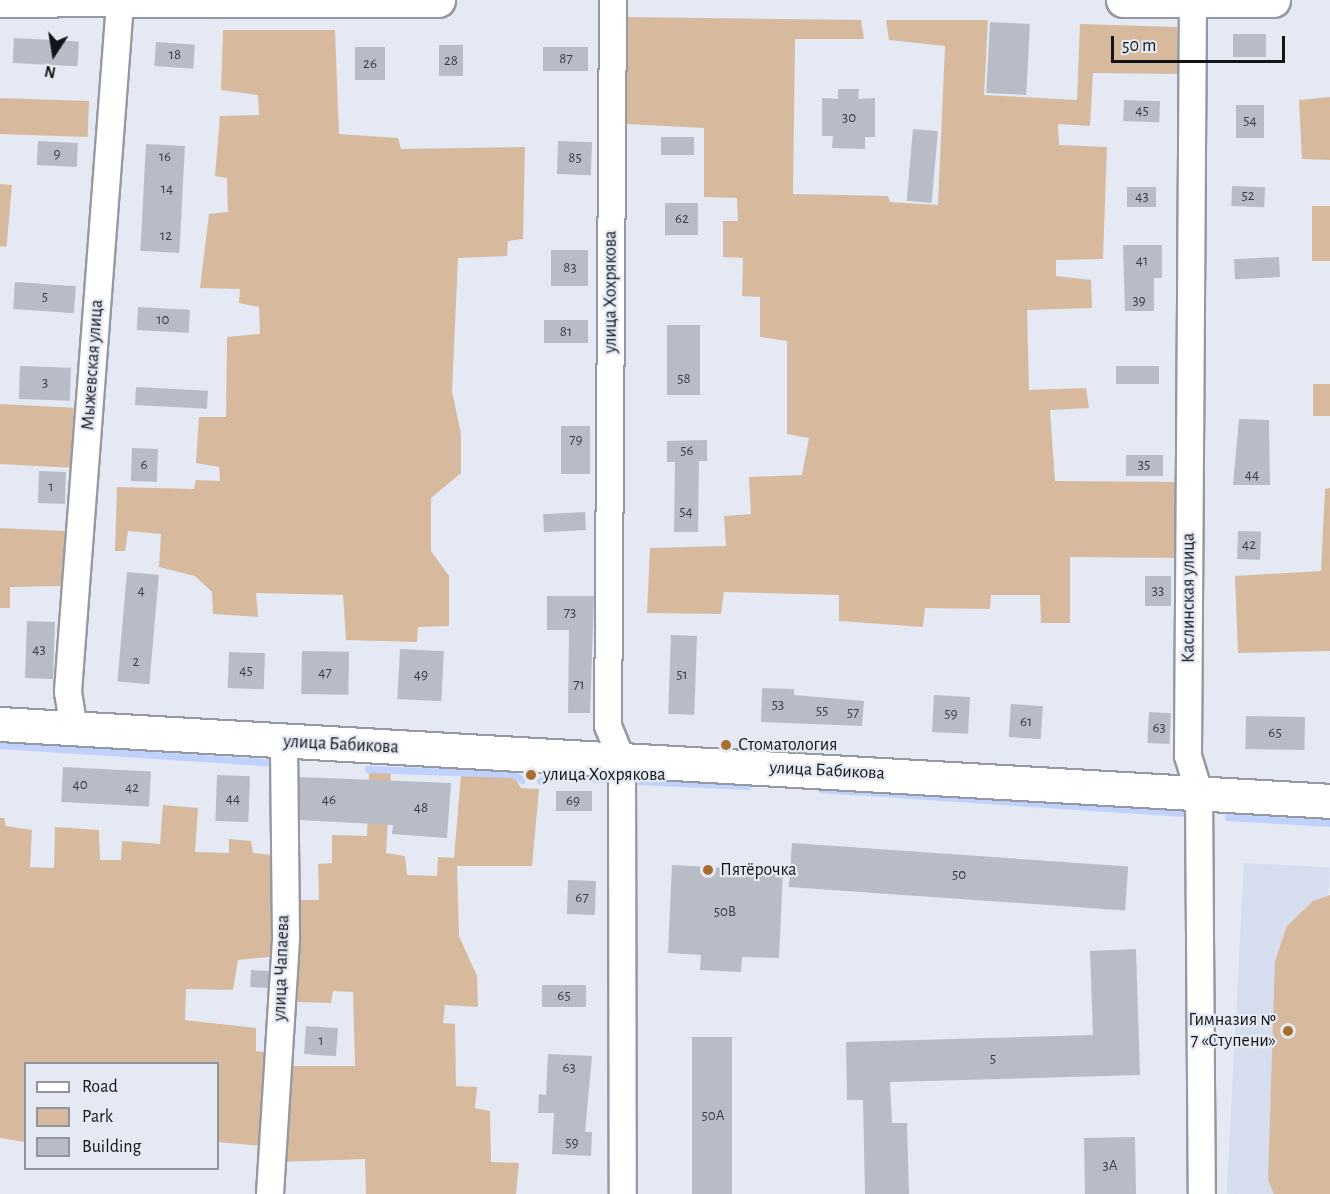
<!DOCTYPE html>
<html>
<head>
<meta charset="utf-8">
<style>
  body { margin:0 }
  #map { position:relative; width:1330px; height:1194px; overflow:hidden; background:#e4e9f4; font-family:"Alegreya Sans",sans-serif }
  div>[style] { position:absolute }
  .built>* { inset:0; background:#d6ddef; transform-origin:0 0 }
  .green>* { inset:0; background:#d7ba9d; transform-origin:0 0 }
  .stream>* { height:7px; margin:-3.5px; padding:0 3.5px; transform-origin:3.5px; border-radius:3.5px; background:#c0d1fc }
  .building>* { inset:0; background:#b7bcc6; transform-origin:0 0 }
  .roads { filter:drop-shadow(2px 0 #9499a3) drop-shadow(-2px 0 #9499a3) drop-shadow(0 2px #9499a3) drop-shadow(0 -2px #9499a3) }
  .street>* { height:26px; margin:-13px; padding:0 13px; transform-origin:13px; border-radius:13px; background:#fff }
  .secondary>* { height:33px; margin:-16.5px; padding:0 16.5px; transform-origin:16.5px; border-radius:16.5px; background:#fff }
  .primary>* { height:33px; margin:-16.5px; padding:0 16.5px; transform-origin:16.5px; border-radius:16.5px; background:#fff }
  .dots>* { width:16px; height:16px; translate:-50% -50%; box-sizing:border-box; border:3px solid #e4e9f4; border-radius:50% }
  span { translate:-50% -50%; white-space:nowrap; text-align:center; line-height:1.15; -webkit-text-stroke:4.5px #e4e9f4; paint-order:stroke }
  .number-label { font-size:15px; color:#3b3e43 }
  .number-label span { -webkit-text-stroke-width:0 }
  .street-label { font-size:18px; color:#121417 }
  .poi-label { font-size:18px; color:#121417 }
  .left { translate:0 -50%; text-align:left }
  .right { translate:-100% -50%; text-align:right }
  .legend { position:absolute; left:24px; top:1062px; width:195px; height:108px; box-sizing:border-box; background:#e4e9f4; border:2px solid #90949c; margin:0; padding:8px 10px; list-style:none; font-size:18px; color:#121417 }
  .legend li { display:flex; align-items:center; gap:12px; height:30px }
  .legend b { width:30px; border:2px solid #90949c }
  .north { position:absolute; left:24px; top:24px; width:60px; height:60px; -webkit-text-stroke:4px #e4e9f4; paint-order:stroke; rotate:192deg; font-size:16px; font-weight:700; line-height:24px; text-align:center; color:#121417 }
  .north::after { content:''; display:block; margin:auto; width:21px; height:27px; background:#121417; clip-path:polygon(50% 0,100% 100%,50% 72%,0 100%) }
  .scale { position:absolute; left:1111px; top:36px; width:174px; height:27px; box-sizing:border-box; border:3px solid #121417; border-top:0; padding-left:8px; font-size:18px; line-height:21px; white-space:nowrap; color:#121417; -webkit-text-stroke:4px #e4e9f4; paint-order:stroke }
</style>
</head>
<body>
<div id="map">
  <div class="built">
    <div style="left:1244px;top:863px;width:86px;height:331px;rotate:3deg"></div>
  </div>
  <div class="green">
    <div style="clip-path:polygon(626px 17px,861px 20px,864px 39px,795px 39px,793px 194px,888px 196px,890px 202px,938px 205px,945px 46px,889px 40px,886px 20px,988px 20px,984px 95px,1077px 100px,1080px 24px,1177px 27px,1179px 74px,1093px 73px,1090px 126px,1058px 124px,1059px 145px,1107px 147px,1103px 259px,1056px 260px,1056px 276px,1091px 280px,1092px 308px,1027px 310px,1029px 390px,1086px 388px,1089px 408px,1050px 410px,1055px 481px,1181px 482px,1181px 558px,1070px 557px,1070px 623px,1041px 623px,1040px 595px,991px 595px,990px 609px,925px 608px,923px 627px,839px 621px,839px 595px,724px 592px,721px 614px,647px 613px,650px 548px,726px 546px,724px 516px,751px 514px,749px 477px,802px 475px,809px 438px,787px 434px,787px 341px,760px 337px,760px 297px,742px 296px,743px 258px,723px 257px,723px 221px,738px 221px,737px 198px,704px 197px,704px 128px,627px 124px)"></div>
    <div style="clip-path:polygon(223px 30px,335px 30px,339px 134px,398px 138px,401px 149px,525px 147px,523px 239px,508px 241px,507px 256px,458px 258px,452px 391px,461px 434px,461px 473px,431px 498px,431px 551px,449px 576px,449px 626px,418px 627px,417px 642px,346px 640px,343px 595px,256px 593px,258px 617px,213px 614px,212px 592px,195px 576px,159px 567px,161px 534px,128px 531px,125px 551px,115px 551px,117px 487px,194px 489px,196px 480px,220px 481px,219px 467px,196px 463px,199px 417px,226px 417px,227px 337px,260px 334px,259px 307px,239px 303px,240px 289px,200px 288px,209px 214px,228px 212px,227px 178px,215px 176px,220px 116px,259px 115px,258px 95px,221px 90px)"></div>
    <div style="clip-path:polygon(1330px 97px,1330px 160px,1302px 159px,1299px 100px)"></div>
    <div style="left:0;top:98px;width:89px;height:36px;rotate:2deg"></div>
    <div style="left:0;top:184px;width:12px;height:62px;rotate:5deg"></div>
    <div style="left:1330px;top:206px;width:55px;height:18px;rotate:90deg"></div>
    <div style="left:1330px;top:384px;width:32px;height:17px;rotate:90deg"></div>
    <div style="left:0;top:404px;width:74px;height:60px;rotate:3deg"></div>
    <div style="clip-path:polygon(1330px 488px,1330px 651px,1238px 653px,1235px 576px,1321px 571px,1325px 489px)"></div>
    <div style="clip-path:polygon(0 528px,65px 531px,62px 586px,10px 587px,10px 608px,0 608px)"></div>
    <div style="clip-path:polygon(369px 771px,391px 771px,386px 853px,405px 856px,407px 875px,437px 876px,438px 857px,454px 858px,461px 775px,514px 777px,521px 788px,539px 789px,532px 866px,457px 866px,459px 936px,477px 976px,478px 1007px,445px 1005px,443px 1023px,455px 1024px,456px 1086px,477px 1087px,475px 1108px,490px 1111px,491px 1162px,519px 1163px,516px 1194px,366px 1194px,365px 1159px,279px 1162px,287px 1066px,355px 1066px,353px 992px,333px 991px,331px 1003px,298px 1002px,295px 900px,319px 900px,318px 864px,332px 863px,332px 835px,367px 836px)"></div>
    <div style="clip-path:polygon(163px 805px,198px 808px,195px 852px,229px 853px,229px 839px,251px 841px,253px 853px,273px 855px,278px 956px,238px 960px,233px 990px,186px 989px,185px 1020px,256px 1028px,256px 1051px,271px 1053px,263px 1146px,218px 1142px,218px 1064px,26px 1064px,25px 1142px,0 1138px,0 818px,4px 818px,6px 826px,32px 830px,30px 867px,54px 868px,55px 827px,99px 830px,100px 860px,121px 860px,122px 841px,160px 844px)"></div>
    <div style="clip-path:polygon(1330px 895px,1330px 1194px,1274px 1194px,1268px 1180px,1275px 961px,1287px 926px,1313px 901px)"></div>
  </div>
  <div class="stream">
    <div style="left:0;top:745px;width:278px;rotate:3.7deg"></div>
    <div style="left:368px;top:769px;width:145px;rotate:2deg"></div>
    <div style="left:513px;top:774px;width:11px;rotate:34deg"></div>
    <div style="left:540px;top:781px;width:9px;rotate:-27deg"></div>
    <div style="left:548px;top:777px;width:63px;rotate:1.8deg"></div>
    <div style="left:636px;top:781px;width:111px;rotate:2.6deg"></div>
    <div style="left:821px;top:789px;width:364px;rotate:3.8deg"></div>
    <div style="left:1228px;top:817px;width:102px;rotate:3.4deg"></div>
  </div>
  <div class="building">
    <div style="left:990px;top:22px;width:40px;height:71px;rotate:3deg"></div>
    <div style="left:1233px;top:34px;width:33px;height:23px"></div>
    <div style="left:14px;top:38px;width:65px;height:25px;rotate:3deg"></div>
    <div style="left:156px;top:42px;width:39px;height:24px;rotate:4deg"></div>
    <div style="left:439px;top:45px;width:24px;height:31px"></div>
    <div style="left:385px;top:47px;width:33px;height:30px;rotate:90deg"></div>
    <div style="left:543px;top:47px;width:45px;height:24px"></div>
    <div style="clip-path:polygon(838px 89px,859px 89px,858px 99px,875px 98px,875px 137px,865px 137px,865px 149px,832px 148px,833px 136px,822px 136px,822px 98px,838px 99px)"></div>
    <div style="left:1124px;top:100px;width:36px;height:21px;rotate:2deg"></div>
    <div style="left:1236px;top:105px;width:28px;height:33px"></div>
    <div style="left:913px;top:129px;width:25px;height:72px;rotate:5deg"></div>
    <div style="left:661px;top:137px;width:33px;height:18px"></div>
    <div style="left:38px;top:141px;width:40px;height:24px;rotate:3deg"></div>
    <div style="left:558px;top:141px;width:34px;height:33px;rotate:2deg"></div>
    <div style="left:146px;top:144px;width:39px;height:107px;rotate:3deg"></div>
    <div style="left:1232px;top:186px;width:33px;height:20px;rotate:2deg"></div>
    <div style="left:1127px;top:187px;width:29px;height:20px"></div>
    <div style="left:665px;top:203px;width:33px;height:32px"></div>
    <div style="clip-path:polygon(1123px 245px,1162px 245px,1162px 278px,1154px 278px,1154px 311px,1125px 311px)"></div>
    <div style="left:551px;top:250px;width:37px;height:36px"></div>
    <div style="left:1279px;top:257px;width:20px;height:45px;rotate:87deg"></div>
    <div style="left:15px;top:282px;width:61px;height:27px;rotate:4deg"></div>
    <div style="left:138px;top:307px;width:52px;height:23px;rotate:3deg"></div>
    <div style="left:588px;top:320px;width:23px;height:44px;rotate:90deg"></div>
    <div style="left:667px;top:325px;width:33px;height:70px"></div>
    <div style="left:20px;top:366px;width:51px;height:33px;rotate:2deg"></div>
    <div style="left:1116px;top:366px;width:43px;height:18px"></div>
    <div style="left:136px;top:387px;width:72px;height:18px;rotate:3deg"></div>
    <div style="clip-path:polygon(1239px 419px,1269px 420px,1270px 485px,1233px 485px)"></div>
    <div style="left:561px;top:426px;width:29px;height:48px"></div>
    <div style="clip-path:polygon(707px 440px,707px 461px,699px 461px,698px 532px,674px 532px,675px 462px,667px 462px,667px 441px)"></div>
    <div style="left:132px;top:448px;width:26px;height:33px;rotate:2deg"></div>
    <div style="left:1126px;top:455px;width:37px;height:21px"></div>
    <div style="left:39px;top:471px;width:27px;height:32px;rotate:2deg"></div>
    <div style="left:585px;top:512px;width:18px;height:42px;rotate:87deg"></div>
    <div style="left:1238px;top:531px;width:23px;height:28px;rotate:2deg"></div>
    <div style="left:127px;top:572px;width:32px;height:110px;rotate:5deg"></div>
    <div style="left:1145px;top:576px;width:26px;height:30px"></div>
    <div style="clip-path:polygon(547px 596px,594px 596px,590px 713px,568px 713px,569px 630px,547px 630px)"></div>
    <div style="left:27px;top:621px;width:28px;height:57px;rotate:2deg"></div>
    <div style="left:671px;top:635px;width:26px;height:79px;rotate:2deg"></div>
    <div style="left:400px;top:649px;width:44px;height:50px;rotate:3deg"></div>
    <div style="left:302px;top:651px;width:47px;height:43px;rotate:1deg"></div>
    <div style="left:229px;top:652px;width:36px;height:36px;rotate:2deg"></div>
    <div style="clip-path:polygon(762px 688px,794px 689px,794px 695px,864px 701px,862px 726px,761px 722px)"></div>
    <div style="left:934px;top:695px;width:36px;height:37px;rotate:3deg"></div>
    <div style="left:1011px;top:704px;width:32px;height:33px;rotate:4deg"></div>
    <div style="left:1149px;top:712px;width:22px;height:31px;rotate:3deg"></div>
    <div style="left:1246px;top:716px;width:59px;height:33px;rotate:1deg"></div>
    <div style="left:63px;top:767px;width:88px;height:35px;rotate:3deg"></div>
    <div style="left:217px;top:775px;width:33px;height:46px;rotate:2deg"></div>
    <div style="clip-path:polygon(299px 777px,451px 783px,447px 838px,392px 834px,393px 825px,300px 820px)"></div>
    <div style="left:556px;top:791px;width:36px;height:20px"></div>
    <div style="left:792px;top:843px;width:337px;height:44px;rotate:4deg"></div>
    <div style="clip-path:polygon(672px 865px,783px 871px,779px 958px,742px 957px,741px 972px,700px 970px,701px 955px,668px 953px)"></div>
    <div style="left:568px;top:880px;width:28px;height:34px;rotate:2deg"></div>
    <div style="clip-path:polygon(1136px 949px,1140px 1075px,890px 1082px,892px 1123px,907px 1123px,909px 1194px,865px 1194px,863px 1100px,847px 1100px,846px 1042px,1093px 1035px,1090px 951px)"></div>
    <div style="left:251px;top:970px;width:18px;height:17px;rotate:3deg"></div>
    <div style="left:542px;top:985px;width:44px;height:22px"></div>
    <div style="left:306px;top:1026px;width:32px;height:28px;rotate:4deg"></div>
    <div style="left:692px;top:1037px;width:40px;height:157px"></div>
    <div style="clip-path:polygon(548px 1054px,592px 1056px,585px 1132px,592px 1132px,591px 1156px,552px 1154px,554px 1113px,538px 1113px,539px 1094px,546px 1095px)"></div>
    <div style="left:1135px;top:1137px;width:57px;height:51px;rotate:89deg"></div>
  </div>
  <div class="roads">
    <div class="street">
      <div style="left:613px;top:0;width:726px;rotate:90.39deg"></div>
      <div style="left:608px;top:726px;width:38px;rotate:68deg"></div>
      <div style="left:622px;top:761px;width:433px;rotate:89.9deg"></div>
      <div style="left:1193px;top:0;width:756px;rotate:90.38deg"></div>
      <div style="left:1188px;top:756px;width:39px;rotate:73deg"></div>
      <div style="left:1199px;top:793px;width:401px;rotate:89.6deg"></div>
      <div style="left:0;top:4px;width:120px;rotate:-0.5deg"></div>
      <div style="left:120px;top:3px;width:691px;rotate:94.32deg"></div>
      <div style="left:68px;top:692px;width:38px;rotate:81deg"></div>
      <div style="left:270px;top:1194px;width:257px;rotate:-86.4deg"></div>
      <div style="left:286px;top:937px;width:195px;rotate:-90.6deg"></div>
    </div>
    <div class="secondary">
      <div style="left:120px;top:0;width:318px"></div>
      <div style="left:1123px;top:0;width:150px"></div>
    </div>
    <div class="primary">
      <div style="left:0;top:724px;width:1332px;rotate:3.31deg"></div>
    </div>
  </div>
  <div class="dots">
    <div style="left:726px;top:745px;background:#a76e2d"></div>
    <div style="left:531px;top:775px;background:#a76e2d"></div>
    <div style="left:708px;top:870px;background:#a76e2d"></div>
    <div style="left:1288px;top:1031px;background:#a76e2d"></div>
  </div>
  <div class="number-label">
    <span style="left:175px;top:55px">18</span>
    <span style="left:566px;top:59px">87</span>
    <span style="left:451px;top:61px">28</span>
    <span style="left:370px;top:64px">26</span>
    <span style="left:1142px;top:111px">45</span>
    <span style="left:849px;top:118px">30</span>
    <span style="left:1250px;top:121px">54</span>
    <span style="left:57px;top:154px">9</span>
    <span style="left:165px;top:157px">16</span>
    <span style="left:575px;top:158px">85</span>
    <span style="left:167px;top:189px">14</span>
    <span style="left:1248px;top:196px">52</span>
    <span style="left:1142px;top:197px">43</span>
    <span style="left:682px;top:219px">62</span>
    <span style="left:166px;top:236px">12</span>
    <span style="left:1142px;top:261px">41</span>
    <span style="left:570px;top:268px">83</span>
    <span style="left:45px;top:297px">5</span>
    <span style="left:1139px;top:301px">39</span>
    <span style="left:163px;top:320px">10</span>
    <span style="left:566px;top:332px">81</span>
    <span style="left:684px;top:379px">58</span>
    <span style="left:45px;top:383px">3</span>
    <span style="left:576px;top:440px">79</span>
    <span style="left:687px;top:451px">56</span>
    <span style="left:144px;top:465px">6</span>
    <span style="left:1144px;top:465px">35</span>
    <span style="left:1252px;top:475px">44</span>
    <span style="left:51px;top:487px">1</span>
    <span style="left:686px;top:512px">54</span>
    <span style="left:1249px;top:545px">42</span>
    <span style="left:141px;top:591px">4</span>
    <span style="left:1158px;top:591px">33</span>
    <span style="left:570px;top:613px">73</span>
    <span style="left:39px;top:650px">43</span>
    <span style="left:136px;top:662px">2</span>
    <span style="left:246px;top:671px">45</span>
    <span style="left:325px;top:673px">47</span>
    <span style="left:421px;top:675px">49</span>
    <span style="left:682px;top:675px">51</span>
    <span style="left:579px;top:685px">71</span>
    <span style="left:778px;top:705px">53</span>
    <span style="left:822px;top:711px">55</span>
    <span style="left:853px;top:713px">57</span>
    <span style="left:951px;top:714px">59</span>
    <span style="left:1026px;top:722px">61</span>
    <span style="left:1159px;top:728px">63</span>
    <span style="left:1275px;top:733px">65</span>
    <span style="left:80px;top:785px">40</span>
    <span style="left:132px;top:788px">42</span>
    <span style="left:233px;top:799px">44</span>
    <span style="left:329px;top:800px">46</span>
    <span style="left:573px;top:801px">69</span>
    <span style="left:421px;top:808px">48</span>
    <span style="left:959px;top:875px">50</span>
    <span style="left:582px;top:898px">67</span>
    <span style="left:725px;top:912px">50В</span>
    <span style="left:564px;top:996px">65</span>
    <span style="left:321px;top:1041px">1</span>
    <span style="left:993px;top:1059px">5</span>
    <span style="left:569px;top:1068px">63</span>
    <span style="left:713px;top:1116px">50А</span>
    <span style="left:572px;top:1143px">59</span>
    <span style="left:1110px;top:1166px">3А</span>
  </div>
  <div class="street-label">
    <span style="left:611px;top:292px;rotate:-90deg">улица Хохрякова</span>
    <span style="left:93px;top:365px;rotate:-86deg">Мыжевская улица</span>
    <span style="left:1189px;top:598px;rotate:-90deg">Каслинская улица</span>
    <span style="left:341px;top:745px;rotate:3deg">улица Бабикова</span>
    <span style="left:827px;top:771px;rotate:3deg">улица Бабикова</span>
    <span style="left:282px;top:968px;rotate:-88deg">улица Чапаева</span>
  </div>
  <div class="poi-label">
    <span class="left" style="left:738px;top:745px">Стоматология</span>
    <span class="left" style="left:543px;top:775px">улица Хохрякова</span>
    <span class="left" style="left:720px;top:870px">Пятёрочка</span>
    <span class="right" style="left:1276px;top:1031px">Гимназия №<br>7 «Ступени»</span>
  </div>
  <ul class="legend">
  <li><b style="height:8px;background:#fff"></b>Road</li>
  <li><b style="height:16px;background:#d7ba9d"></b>Park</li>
  <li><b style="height:16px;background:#b7bcc6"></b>Building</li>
  </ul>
  <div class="north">N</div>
  <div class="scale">50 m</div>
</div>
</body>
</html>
